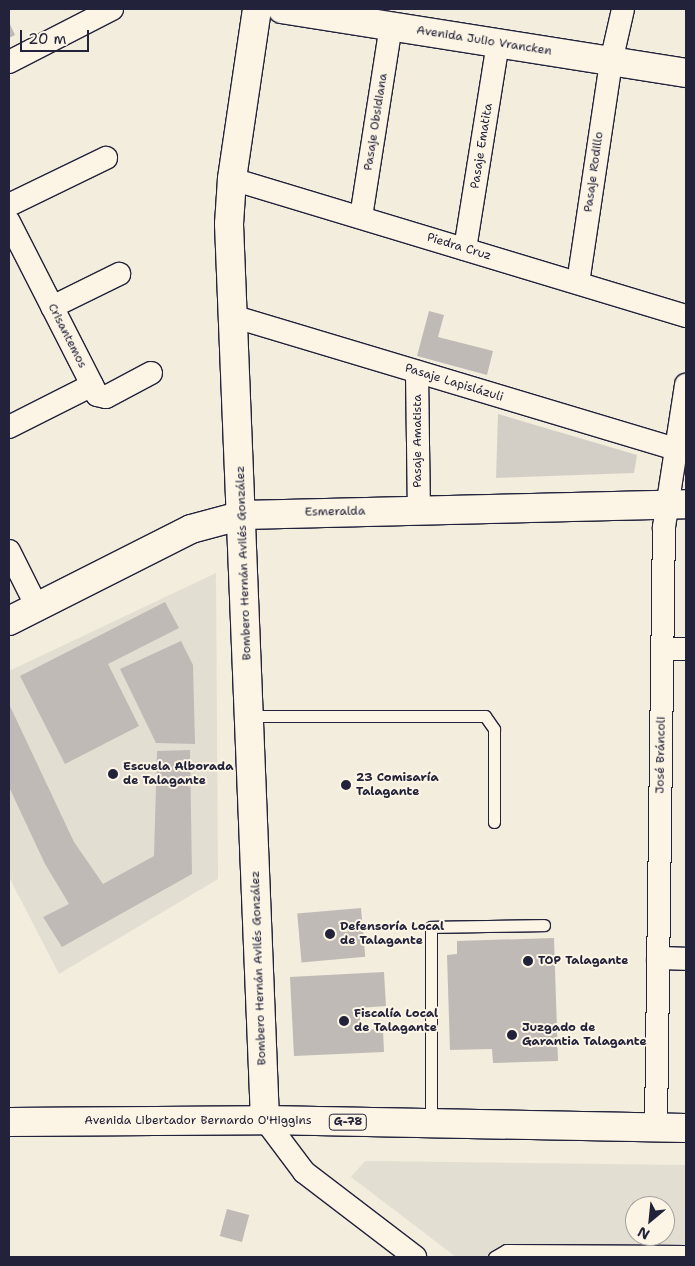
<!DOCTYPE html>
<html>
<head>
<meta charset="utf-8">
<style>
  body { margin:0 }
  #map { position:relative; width:695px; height:1266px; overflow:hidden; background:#f3edde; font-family:"Shantell Sans",sans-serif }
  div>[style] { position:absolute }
  .built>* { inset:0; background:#e3ded2 }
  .green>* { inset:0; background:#d4cfc6 }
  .building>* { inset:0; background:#bfbab6; transform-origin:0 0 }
  .roads { filter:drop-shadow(1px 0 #22223b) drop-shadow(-1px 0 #22223b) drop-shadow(0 1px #22223b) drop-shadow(0 -1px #22223b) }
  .service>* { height:11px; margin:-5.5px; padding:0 5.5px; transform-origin:5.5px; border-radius:5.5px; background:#fcf5e5 }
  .minor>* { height:22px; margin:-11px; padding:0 11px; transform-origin:11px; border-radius:11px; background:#fcf5e5 }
  .tertiary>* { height:28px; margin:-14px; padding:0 14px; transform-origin:14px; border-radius:14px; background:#fcf5e5 }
  .primary>* { height:28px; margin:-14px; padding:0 14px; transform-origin:14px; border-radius:14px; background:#fcf5e5 }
  .dots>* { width:14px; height:14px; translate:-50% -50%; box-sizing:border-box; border:2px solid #fcf5e5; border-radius:50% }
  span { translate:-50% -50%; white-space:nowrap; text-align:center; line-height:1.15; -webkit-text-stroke:4px #fcf5e5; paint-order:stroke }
  .shield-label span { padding:1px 4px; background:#fcf5e5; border:1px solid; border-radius:4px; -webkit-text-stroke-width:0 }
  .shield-label { font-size:11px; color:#22223b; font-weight:700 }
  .street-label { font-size:12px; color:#22223b }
  .poi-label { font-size:12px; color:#22223b; font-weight:700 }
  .left { translate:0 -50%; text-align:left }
  .frame { position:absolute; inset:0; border:10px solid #22223b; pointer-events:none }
  .north { position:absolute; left:625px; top:1196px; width:50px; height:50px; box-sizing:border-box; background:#fcf5e5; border:1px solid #a5a1a1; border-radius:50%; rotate:208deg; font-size:14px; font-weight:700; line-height:20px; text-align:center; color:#22223b }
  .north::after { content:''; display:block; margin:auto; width:18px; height:22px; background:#22223b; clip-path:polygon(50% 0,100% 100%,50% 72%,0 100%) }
  .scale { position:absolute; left:20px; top:30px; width:69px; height:22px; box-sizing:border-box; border:2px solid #22223b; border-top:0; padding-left:6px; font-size:15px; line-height:18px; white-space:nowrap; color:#22223b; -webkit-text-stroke:4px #fcf5e5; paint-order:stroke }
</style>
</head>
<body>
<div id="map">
  <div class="built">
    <div style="clip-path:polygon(216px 573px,218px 879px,59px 974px,9px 877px,9px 671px)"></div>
    <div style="clip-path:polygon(evenodd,365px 1161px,686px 1165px,686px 1257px,456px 1257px,351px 1177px,365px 1161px,635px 1206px,665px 1206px,665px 1236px,635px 1236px,635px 1206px)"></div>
  </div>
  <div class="green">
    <div style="clip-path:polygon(498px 414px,637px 455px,634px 473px,496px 478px)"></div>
  </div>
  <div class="building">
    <div style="clip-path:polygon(9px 22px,15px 35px,9px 38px)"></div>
    <div style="clip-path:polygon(429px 311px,444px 315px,438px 337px,493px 351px,487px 375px,417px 356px)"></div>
    <div style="clip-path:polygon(165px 602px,179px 628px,108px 664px,139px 726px,65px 764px,20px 676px)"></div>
    <div style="clip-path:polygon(181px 641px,193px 665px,195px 744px,156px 743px,120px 669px)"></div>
    <div style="clip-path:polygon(9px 704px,74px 842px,103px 884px,154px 856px,157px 751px,190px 750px,192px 874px,62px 947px,43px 917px,69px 904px,45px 864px,9px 787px)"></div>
    <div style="left:361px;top:908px;width:49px;height:64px;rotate:85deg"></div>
    <div style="clip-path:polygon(554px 938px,558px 1061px,493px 1063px,492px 1049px,450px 1050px,447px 955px,457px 954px,457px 941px)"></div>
    <div style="clip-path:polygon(384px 972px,386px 1006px,359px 1008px,361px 1030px,383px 1029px,384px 1052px,294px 1056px,290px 977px)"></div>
    <div style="left:227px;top:1209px;width:23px;height:28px;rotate:15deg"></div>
  </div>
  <div class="roads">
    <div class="service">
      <div style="left:250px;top:716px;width:235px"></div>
      <div style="left:485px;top:716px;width:16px;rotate:55deg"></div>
      <div style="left:494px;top:729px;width:93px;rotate:90deg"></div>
      <div style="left:431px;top:1123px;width:196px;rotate:-90deg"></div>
      <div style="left:431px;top:927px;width:113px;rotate:-1deg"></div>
      <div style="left:494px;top:1257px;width:14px;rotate:-30deg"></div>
      <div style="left:506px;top:1250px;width:180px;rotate:0.3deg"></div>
    </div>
    <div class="minor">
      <div style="left:9px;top:62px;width:116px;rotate:-27.2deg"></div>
      <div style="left:232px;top:179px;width:474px;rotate:16.8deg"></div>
      <div style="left:9px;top:205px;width:108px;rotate:-25.9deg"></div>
      <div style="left:361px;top:217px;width:193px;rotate:-81.1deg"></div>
      <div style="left:9px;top:222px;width:194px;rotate:63deg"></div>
      <div style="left:97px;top:395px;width:9px;rotate:13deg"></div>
      <div style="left:106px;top:397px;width:51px;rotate:-28.1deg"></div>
      <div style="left:465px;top:249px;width:209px;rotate:-80.9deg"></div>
      <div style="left:578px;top:283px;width:223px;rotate:-81.5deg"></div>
      <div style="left:611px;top:62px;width:54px;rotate:-77.2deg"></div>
      <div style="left:52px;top:307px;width:75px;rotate:-26.2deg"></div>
      <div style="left:232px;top:316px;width:463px;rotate:16.7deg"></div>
      <div style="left:417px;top:372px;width:138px;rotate:89.2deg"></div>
      <div style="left:9px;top:427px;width:93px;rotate:-26.8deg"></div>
      <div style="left:9px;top:551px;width:63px;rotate:63.4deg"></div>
      <div style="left:662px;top:649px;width:24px"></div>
      <div style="left:658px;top:958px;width:28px;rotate:2deg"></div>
      <div style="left:265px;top:1120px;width:65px;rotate:53.1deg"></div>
      <div style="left:304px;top:1172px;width:140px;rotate:37.4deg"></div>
      <div style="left:656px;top:1127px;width:600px;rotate:-89.24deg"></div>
      <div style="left:664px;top:527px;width:144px;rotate:-81.2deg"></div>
    </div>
    <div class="tertiary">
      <div style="left:257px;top:9px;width:172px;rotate:98.4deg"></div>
      <div style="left:232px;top:179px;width:45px;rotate:93.8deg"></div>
      <div style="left:229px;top:224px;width:897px;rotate:87.7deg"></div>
      <div style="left:282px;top:9px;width:409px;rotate:9deg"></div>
      <div style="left:9px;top:621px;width:204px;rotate:-26.8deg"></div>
      <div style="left:191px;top:529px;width:54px;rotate:-15.1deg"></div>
      <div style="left:243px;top:515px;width:443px;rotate:-1.4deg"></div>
    </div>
    <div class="primary">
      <div style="left:9px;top:1122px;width:256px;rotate:-0.4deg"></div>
      <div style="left:265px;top:1120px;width:421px;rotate:1.1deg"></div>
    </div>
  </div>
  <div class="dots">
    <div style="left:113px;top:774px;background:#22223b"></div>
    <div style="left:346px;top:785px;background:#22223b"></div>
    <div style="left:330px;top:934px;background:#22223b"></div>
    <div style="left:528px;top:961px;background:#22223b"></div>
    <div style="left:344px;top:1021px;background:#22223b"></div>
    <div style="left:512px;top:1035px;background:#22223b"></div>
  </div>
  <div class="shield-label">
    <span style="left:348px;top:1122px">G-78</span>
  </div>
  <div class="street-label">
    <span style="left:484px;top:41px;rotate:9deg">Avenida Julio Vrancken</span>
    <span style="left:376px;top:122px;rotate:-81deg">Pasaje Obsidiana</span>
    <span style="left:482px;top:146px;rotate:-81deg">Pasaje Ematita</span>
    <span style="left:594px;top:172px;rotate:-82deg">Pasaje Rodillo</span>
    <span style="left:459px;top:247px;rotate:17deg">Piedra Cruz</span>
    <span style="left:67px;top:336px;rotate:63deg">Crisantemos</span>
    <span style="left:454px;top:383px;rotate:17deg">Pasaje Lapislázuli</span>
    <span style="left:418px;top:441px;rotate:-90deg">Pasaje Amatista</span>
    <span style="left:335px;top:512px;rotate:-1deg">Esmeralda</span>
    <span style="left:244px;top:563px;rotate:-92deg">Bombero Hernán Avilés González</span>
    <span style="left:661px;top:755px;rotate:-89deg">José Bráncoli</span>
    <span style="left:259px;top:968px;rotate:-92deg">Bombero Hernán Avilés González</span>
    <span style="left:198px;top:1121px">Avenida Libertador Bernardo O'Higgins</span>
  </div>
  <div class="poi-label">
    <span class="left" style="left:123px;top:774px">Escuela Alborada<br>de Talagante</span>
    <span class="left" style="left:356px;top:785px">23 Comisaría<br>Talagante</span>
    <span class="left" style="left:340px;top:934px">Defensoría Local<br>de Talagante</span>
    <span class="left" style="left:538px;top:961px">TOP Talagante</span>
    <span class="left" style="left:354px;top:1021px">Fiscalía Local<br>de Talagante</span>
    <span class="left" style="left:522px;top:1035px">Juzgado de<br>Garantia Talagante</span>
  </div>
  <div class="frame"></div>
  <div class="north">N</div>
  <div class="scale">20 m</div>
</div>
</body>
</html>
